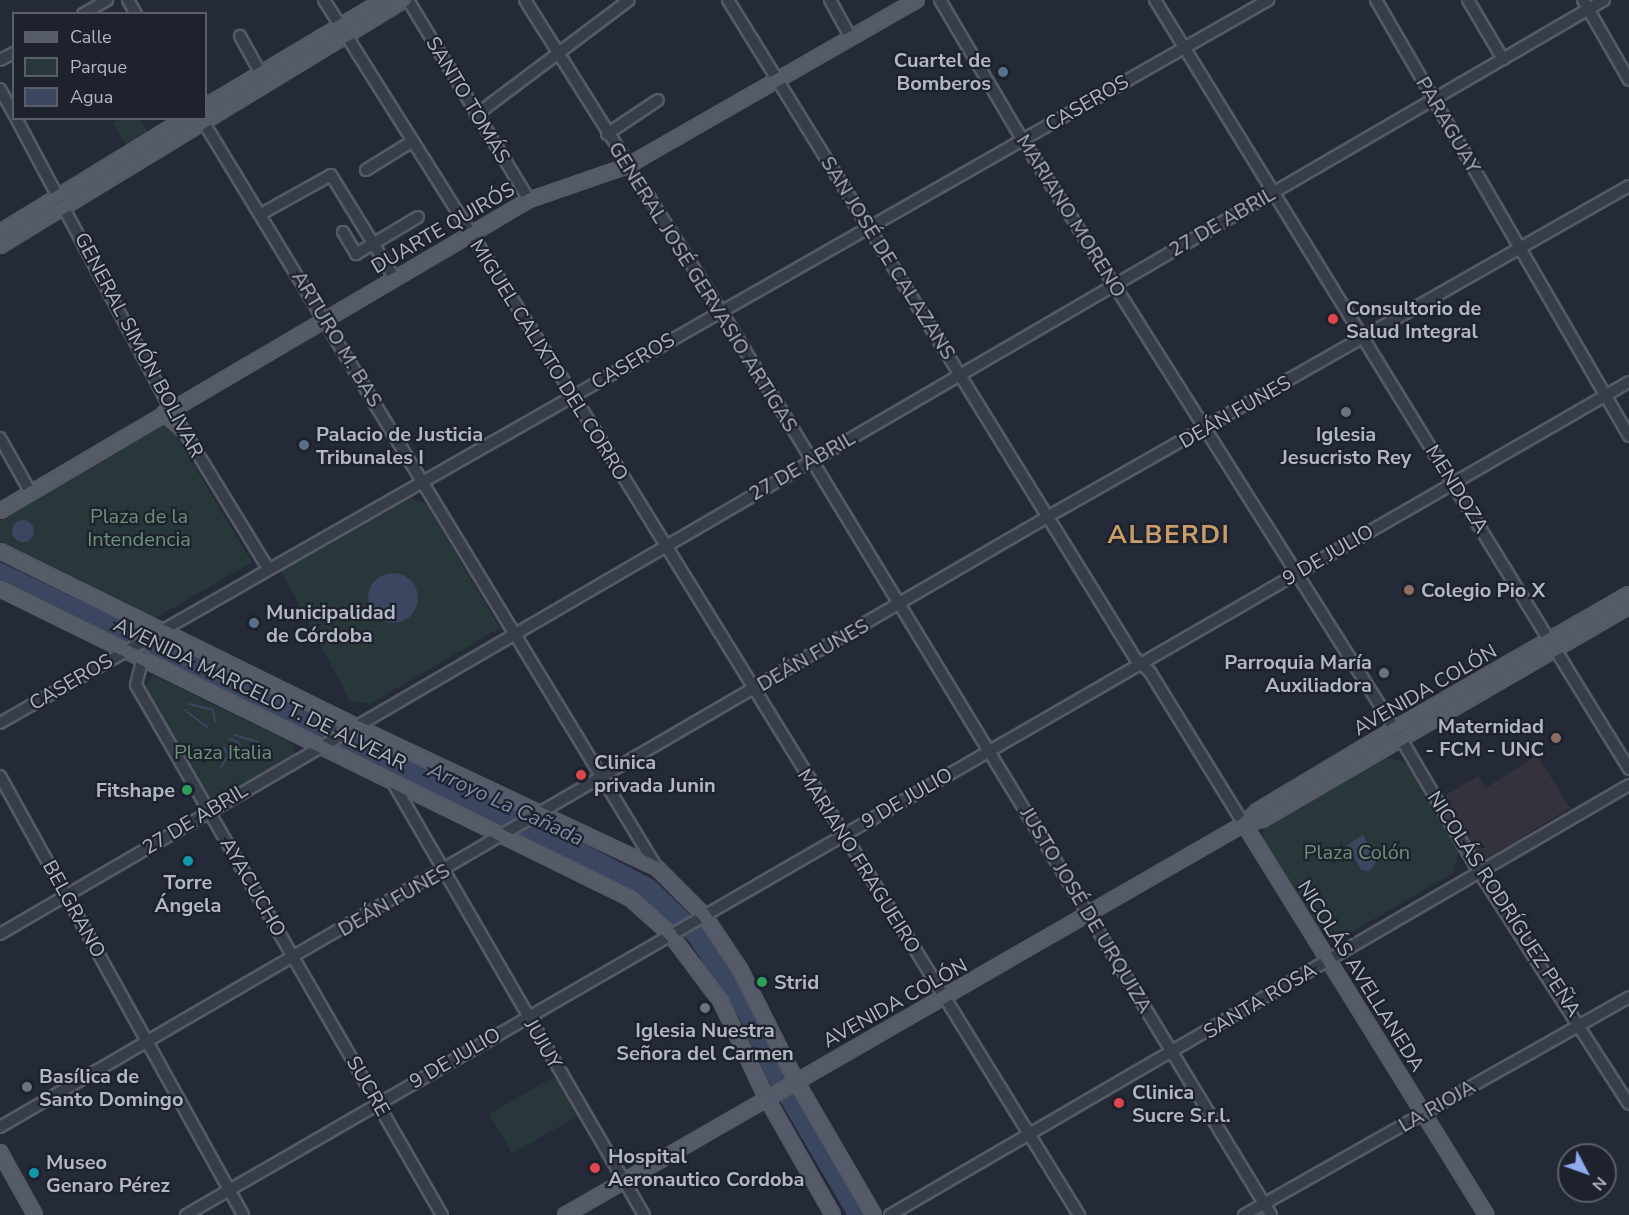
<!DOCTYPE html>
<html>
<head>
<meta charset="utf-8">
<style>
  body { margin:0 }
  #map { position:relative; width:1629px; height:1215px; overflow:hidden; background:#242a38; font-family:"Nunito Sans",sans-serif }
  div>[style] { position:absolute }
  .medical>* { inset:0; background:#34323d }
  .green>* { inset:0; background:#27373a; transform-origin:0 0 }
  .water>* { inset:0; background:#3b4660 }
  .round { border-radius:50% }
  .stream>* { height:2px; margin:-1px; padding:0 1px; transform-origin:1px; border-radius:1px; background:#3b4660 }
  .roads { filter:drop-shadow(2px 0 #555a66) drop-shadow(-2px 0 #555a66) drop-shadow(0 2px #555a66) drop-shadow(0 -2px #555a66) }
  .minor>* { height:10px; margin:-5px; padding:0 5px; transform-origin:5px; border-radius:5px; background:#373d49 }
  .major>* { height:12px; margin:-6px; padding:0 6px; transform-origin:6px; border-radius:6px; background:#555b69 }
  .dots>* { width:16px; height:16px; translate:-50% -50%; box-sizing:border-box; border:3px solid #1d222d; border-radius:50% }
  span { translate:-50% -50%; white-space:nowrap; text-align:center; line-height:1.15; -webkit-text-stroke:4.5px #1d222d; paint-order:stroke }
  .poi-label { font-size:20px; color:#b2b7c5; font-weight:700 }
  .right { translate:-100% -50%; text-align:right }
  .left { translate:0 -50%; text-align:left }
  .street-label { font-size:20px; color:#b2b7c5 }
  .park-label { font-size:20px; color:#6c9379 }
  .water-label { font-size:21px; color:#7d8baa; font-style:italic }
  .district-label { font-size:26px; color:#c99d69; font-weight:700; letter-spacing:1.5px }
  .legend { position:absolute; left:12px; top:12px; width:195px; height:108px; box-sizing:border-box; background:#1d222d; border:2px solid #595e6a; margin:0; padding:8px 10px; list-style:none; font-size:18px; color:#b2b7c5 }
  .legend li { display:flex; align-items:center; gap:12px; height:30px }
  .legend b { width:30px; border:2px solid #595e6a }
  .north { position:absolute; left:1557px; top:1143px; width:60px; height:60px; box-sizing:border-box; background:#1d222d; border:2px solid #595e6a; border-radius:50%; rotate:131deg; font-size:16px; font-weight:700; line-height:24px; text-align:center; color:#b2b7c5 }
  .north::after { content:''; display:block; margin:auto; width:21px; height:27px; background:#8ea9ee; clip-path:polygon(50% 0,100% 100%,50% 72%,0 100%) }
</style>
</head>
<body>
<div id="map">
  <div class="medical">
    <div style="clip-path:polygon(1537px 755px,1570px 808px,1480px 863px,1441px 798px,1478px 776px,1486px 788px)"></div>
  </div>
  <div class="green">
    <div style="clip-path:polygon(121px 119px,139px 119px,148px 132px,126px 145px,113px 123px)"></div>
    <div style="clip-path:polygon(167px 420px,252px 562px,149px 622px,0 541px,0 522px,7px 514px)"></div>
    <div style="clip-path:polygon(411px 498px,426px 504px,500px 628px,370px 704px,350px 701px,281px 571px)"></div>
    <div style="clip-path:polygon(153px 675px,293px 744px,294px 754px,210px 804px,142px 690px)"></div>
    <div style="clip-path:polygon(1387px 757px,1407px 763px,1460px 848px,1453px 873px,1342px 938px,1323px 931px,1319px 933px,1262px 837px,1264px 829px)"></div>
    <div style="left:555px;top:1076px;width:46px;height:76px;rotate:60deg"></div>
  </div>
  <div class="water">
    <div class="round" style="left:12px;top:520px;width:22px;height:22px"></div>
    <div style="clip-path:polygon(0 562px,529px 815px,654px 880px,703px 927px,754px 1007px,781px 1068px,865px 1215px,847px 1215px,767px 1079px,739px 1018px,689px 941px,633px 891px,0 583px)"></div>
    <div class="round" style="left:368px;top:573px;width:50px;height:50px"></div>
    <div style="clip-path:polygon(1363px 835px,1377px 860px,1370px 871px,1361px 870px,1347px 845px)"></div>
  </div>
  <div class="stream">
    <div style="left:189px;top:704px;width:25px;rotate:14deg"></div>
    <div style="left:213px;top:710px;width:12px;rotate:81deg"></div>
    <div style="left:185px;top:710px;width:28px;rotate:38deg"></div>
    <div style="left:234px;top:735px;width:26px;rotate:16deg"></div>
    <div style="left:229px;top:739px;width:9px;rotate:18deg"></div>
    <div style="left:238px;top:742px;width:11px;rotate:63deg"></div>
    <div style="left:243px;top:752px;width:17px;rotate:-10deg"></div>
    <div style="left:221px;top:767px;width:14px;rotate:-60deg"></div>
    <div style="left:228px;top:755px;width:9px;rotate:-117deg"></div>
  </div>
  <div class="roads">
    <div class="minor">
      <div style="left:128px;top:0;width:16px;rotate:60deg"></div>
      <div style="left:324px;top:0;width:467px;rotate:57.8deg"></div>
      <div style="left:573px;top:395px;width:964px;rotate:58.32deg"></div>
      <div style="left:408px;top:0;width:234px;rotate:58.8deg"></div>
      <div style="left:525px;top:0;width:368px;rotate:57.8deg"></div>
      <div style="left:721px;top:311px;width:1058px;rotate:58.68deg"></div>
      <div style="left:728px;top:0;width:774px;rotate:58.26deg"></div>
      <div style="left:1135px;top:658px;width:21px;rotate:43deg"></div>
      <div style="left:1150px;top:672px;width:179px;rotate:58.3deg"></div>
      <div style="left:830px;top:0;width:43px;rotate:61.1deg"></div>
      <div style="left:940px;top:0;width:161px;rotate:59.5deg"></div>
      <div style="left:1022px;top:139px;width:707px;rotate:57.7deg"></div>
      <div style="left:1400px;top:737px;width:154px;rotate:59.6deg"></div>
      <div style="left:1478px;top:870px;width:278px;rotate:57.2deg"></div>
      <div style="left:1155px;top:0;width:752px;rotate:58.38deg"></div>
      <div style="left:1376px;top:0;width:504px;rotate:59.87deg"></div>
      <div style="left:1468px;top:0;width:69px;rotate:59.3deg"></div>
      <div style="left:1583px;top:0;width:92px;rotate:60.1deg"></div>
      <div style="left:83px;top:14px;width:28px;rotate:-30deg"></div>
      <div style="left:240px;top:36px;width:43px;rotate:61.1deg"></div>
      <div style="left:0;top:60px;width:16px;rotate:-27deg"></div>
      <div style="left:0;top:89px;width:29px;rotate:61deg"></div>
      <div style="left:476px;top:115px;width:191px;rotate:-36.9deg"></div>
      <div style="left:16px;top:118px;width:331px;rotate:62deg"></div>
      <div style="left:171px;top:410px;width:185px;rotate:58.5deg"></div>
      <div style="left:201px;top:118px;width:878px;rotate:58.7deg"></div>
      <div style="left:607px;top:134px;width:61px;rotate:-33.7deg"></div>
      <div style="left:366px;top:170px;width:55px;rotate:-31.7deg"></div>
      <div style="left:261px;top:214px;width:80px;rotate:-29.1deg"></div>
      <div style="left:331px;top:175px;width:122px;rotate:58.4deg"></div>
      <div style="left:343px;top:232px;width:26px;rotate:59deg"></div>
      <div style="left:356px;top:254px;width:72px;rotate:-30.8deg"></div>
      <div style="left:0;top:438px;width:63px;rotate:60.6deg"></div>
      <div style="left:1555px;top:649px;width:141px;rotate:58.3deg"></div>
      <div style="left:143px;top:657px;width:29px;rotate:104deg"></div>
      <div style="left:136px;top:685px;width:612px;rotate:60deg"></div>
      <div style="left:0;top:723px;width:1460px;rotate:-29.69deg"></div>
      <div style="left:0;top:776px;width:502px;rotate:61.03deg"></div>
      <div style="left:392px;top:781px;width:502px;rotate:59.86deg"></div>
      <div style="left:0;top:934px;width:1856px;rotate:-30.21deg"></div>
      <div style="left:0;top:1127px;width:1214px;rotate:-30.22deg"></div>
      <div style="left:1049px;top:516px;width:667px;rotate:-29.64deg"></div>
      <div style="left:186px;top:1215px;width:1666px;rotate:-30deg"></div>
      <div style="left:890px;top:1215px;width:855px;rotate:-30.19deg"></div>
      <div style="left:1244px;top:1215px;width:442px;rotate:-29.5deg"></div>
    </div>
    <div class="major">
      <div style="left:206px;top:106px;width:207px;rotate:-30.8deg"></div>
      <div style="left:0;top:232px;width:218px;rotate:-31.5deg"></div>
      <div style="left:0;top:246px;width:474px;rotate:-31.3deg"></div>
      <div style="left:164px;top:413px;width:24px;rotate:42deg"></div>
      <div style="left:0;top:511px;width:614px;rotate:-30.45deg"></div>
      <div style="left:529px;top:200px;width:104px;rotate:-19.1deg"></div>
      <div style="left:627px;top:166px;width:334px;rotate:-29.8deg"></div>
      <div style="left:0;top:551px;width:396px;rotate:26.2deg"></div>
      <div style="left:355px;top:726px;width:334px;rotate:25.2deg"></div>
      <div style="left:657px;top:868px;width:66px;rotate:45deg"></div>
      <div style="left:704px;top:915px;width:65px;rotate:56.3deg"></div>
      <div style="left:740px;top:969px;width:125px;rotate:63.4deg"></div>
      <div style="left:796px;top:1081px;width:155px;rotate:59.8deg"></div>
      <div style="left:0;top:589px;width:703px;rotate:26.16deg"></div>
      <div style="left:631px;top:899px;width:52px;rotate:41.9deg"></div>
      <div style="left:670px;top:934px;width:85px;rotate:53.1deg"></div>
      <div style="left:721px;top:1002px;width:105px;rotate:64.7deg"></div>
      <div style="left:766px;top:1097px;width:136px;rotate:60.4deg"></div>
      <div style="left:1244px;top:824px;width:460px;rotate:58.2deg"></div>
      <div style="left:1245px;top:824px;width:17px;rotate:-13deg"></div>
      <div style="left:1262px;top:820px;width:425px;rotate:-30.2deg"></div>
      <div style="left:0;top:1152px;width:72px;rotate:60.9deg"></div>
      <div style="left:565px;top:1215px;width:784px;rotate:-29.94deg"></div>
      <div style="left:1244px;top:824px;width:18px;rotate:-45deg"></div>
      <div style="left:1257px;top:811px;width:160px;rotate:-30.9deg"></div>
      <div style="left:1394px;top:729px;width:271px;rotate:-29.9deg"></div>
    </div>
  </div>
  <div class="dots">
    <div style="left:1003px;top:72px;background:#5c6f8a"></div>
    <div style="left:1333px;top:319px;background:#e0444e"></div>
    <div style="left:1346px;top:412px;background:#6b7280"></div>
    <div style="left:304px;top:445px;background:#5c6f8a"></div>
    <div style="left:1409px;top:590px;background:#8d6e63"></div>
    <div style="left:254px;top:623px;background:#5c6f8a"></div>
    <div style="left:1384px;top:673px;background:#6b7280"></div>
    <div style="left:1556px;top:738px;background:#8d6e63"></div>
    <div style="left:581px;top:775px;background:#e0444e"></div>
    <div style="left:187px;top:790px;background:#2e9e5b"></div>
    <div style="left:188px;top:861px;background:#0f9aa8"></div>
    <div style="left:762px;top:982px;background:#2e9e5b"></div>
    <div style="left:705px;top:1008px;background:#6b7280"></div>
    <div style="left:27px;top:1087px;background:#6b7280"></div>
    <div style="left:1119px;top:1103px;background:#e0444e"></div>
    <div style="left:595px;top:1168px;background:#e0444e"></div>
    <div style="left:34px;top:1173px;background:#0f9aa8"></div>
  </div>
  <div class="poi-label">
    <span class="right" style="left:991px;top:72px">Cuartel de<br>Bomberos</span>
    <span class="left" style="left:1346px;top:320px">Consultorio de<br>Salud Integral</span>
    <span class="left" style="left:316px;top:446px">Palacio de Justicia<br>Tribunales I</span>
    <span style="left:1346px;top:446px">Iglesia<br>Jesucristo Rey</span>
    <span class="left" style="left:1421px;top:590px">Colegio Pio X</span>
    <span class="left" style="left:266px;top:624px">Municipalidad<br>de Córdoba</span>
    <span class="right" style="left:1372px;top:674px">Parroquia María<br>Auxiliadora</span>
    <span class="right" style="left:1544px;top:738px">Maternidad<br>- FCM - UNC</span>
    <span class="left" style="left:594px;top:774px">Clinica<br>privada Junin</span>
    <span class="right" style="left:175px;top:790px">Fitshape</span>
    <span style="left:188px;top:894px">Torre<br>Ángela</span>
    <span class="left" style="left:774px;top:982px">Strid</span>
    <span style="left:705px;top:1042px">Iglesia Nuestra<br>Señora del Carmen</span>
    <span class="left" style="left:39px;top:1088px">Basílica de<br>Santo Domingo</span>
    <span class="left" style="left:1132px;top:1104px">Clinica<br>Sucre S.r.l.</span>
    <span class="left" style="left:608px;top:1168px">Hospital<br>Aeronautico Cordoba</span>
    <span class="left" style="left:46px;top:1174px">Museo<br>Genaro Pérez</span>
  </div>
  <div class="street-label">
    <span style="left:468px;top:100px;rotate:59deg">SANTO TOMÁS</span>
    <span style="left:1087px;top:103px;rotate:-30deg">CASEROS</span>
    <span style="left:1448px;top:125px;rotate:60deg">PARAGUAY</span>
    <span style="left:1071px;top:216px;rotate:58deg">MARIANO MORENO</span>
    <span style="left:1222px;top:222px;rotate:-30deg">27 DE ABRIL</span>
    <span style="left:443px;top:228px;rotate:-30deg">DUARTE QUIRÓS</span>
    <span style="left:888px;top:258px;rotate:58deg">SAN JOSÉ DE CALAZANS</span>
    <span style="left:703px;top:287px;rotate:58deg">GENERAL JOSÉ GERVASIO ARTIGAS</span>
    <span style="left:337px;top:339px;rotate:59deg">ARTURO M. BAS</span>
    <span style="left:139px;top:345px;rotate:62deg">GENERAL SIMÓN BOLIVAR</span>
    <span style="left:549px;top:360px;rotate:58deg">MIGUEL CALIXTO DEL CORRO</span>
    <span style="left:633px;top:361px;rotate:-30deg">CASEROS</span>
    <span style="left:1235px;top:412px;rotate:-30deg">DEÁN FUNES</span>
    <span style="left:802px;top:466px;rotate:-30deg">27 DE ABRIL</span>
    <span style="left:1457px;top:489px;rotate:58deg">MENDOZA</span>
    <span style="left:1328px;top:555px;rotate:-30deg">9 DE JULIO</span>
    <span style="left:813px;top:655px;rotate:-30deg">DEÁN FUNES</span>
    <span style="left:71px;top:682px;rotate:-30deg">CASEROS</span>
    <span style="left:1425px;top:690px;rotate:-30deg">AVENIDA COLÓN</span>
    <span style="left:260px;top:694px;rotate:26deg">AVENIDA MARCELO T. DE ALVEAR</span>
    <span style="left:907px;top:798px;rotate:-30deg">9 DE JULIO</span>
    <span style="left:195px;top:819px;rotate:-31deg">27 DE ABRIL</span>
    <span style="left:859px;top:861px;rotate:58deg">MARIANO FRAGUEIRO</span>
    <span style="left:253px;top:887px;rotate:60deg">AYACUCHO</span>
    <span style="left:394px;top:900px;rotate:-30deg">DEÁN FUNES</span>
    <span style="left:1504px;top:904px;rotate:57deg">NICOLÁS RODRÍGUEZ PEÑA</span>
    <span style="left:74px;top:909px;rotate:61deg">BELGRANO</span>
    <span style="left:1086px;top:910px;rotate:59deg">JUSTO JOSÉ DE URQUIZA</span>
    <span style="left:1361px;top:976px;rotate:58deg">NICOLÁS AVELLANEDA</span>
    <span style="left:1260px;top:1001px;rotate:-31deg">SANTA ROSA</span>
    <span style="left:895px;top:1003px;rotate:-29deg">AVENIDA COLÓN</span>
    <span style="left:543px;top:1044px;rotate:60deg">JUJUY</span>
    <span style="left:455px;top:1058px;rotate:-30deg">9 DE JULIO</span>
    <span style="left:368px;top:1086px;rotate:60deg">SUCRE</span>
    <span style="left:1437px;top:1106px;rotate:-30deg">LA RIOJA</span>
  </div>
  <div class="park-label">
    <span style="left:139px;top:528px">Plaza de la<br>Intendencia</span>
    <span style="left:223px;top:752px">Plaza Italia</span>
    <span style="left:1357px;top:852px">Plaza Colón</span>
  </div>
  <div class="water-label">
    <span style="left:506px;top:804px;rotate:25deg">Arroyo La Cañada</span>
  </div>
  <div class="district-label">
    <span style="left:1169px;top:535px">ALBERDI</span>
  </div>
  <ul class="legend">
  <li><b style="height:8px;background:#555b69"></b>Calle</li>
  <li><b style="height:16px;background:#27373a"></b>Parque</li>
  <li><b style="height:16px;background:#3b4660"></b>Agua</li>
  </ul>
  <div class="north">N</div>
</div>
</body>
</html>
